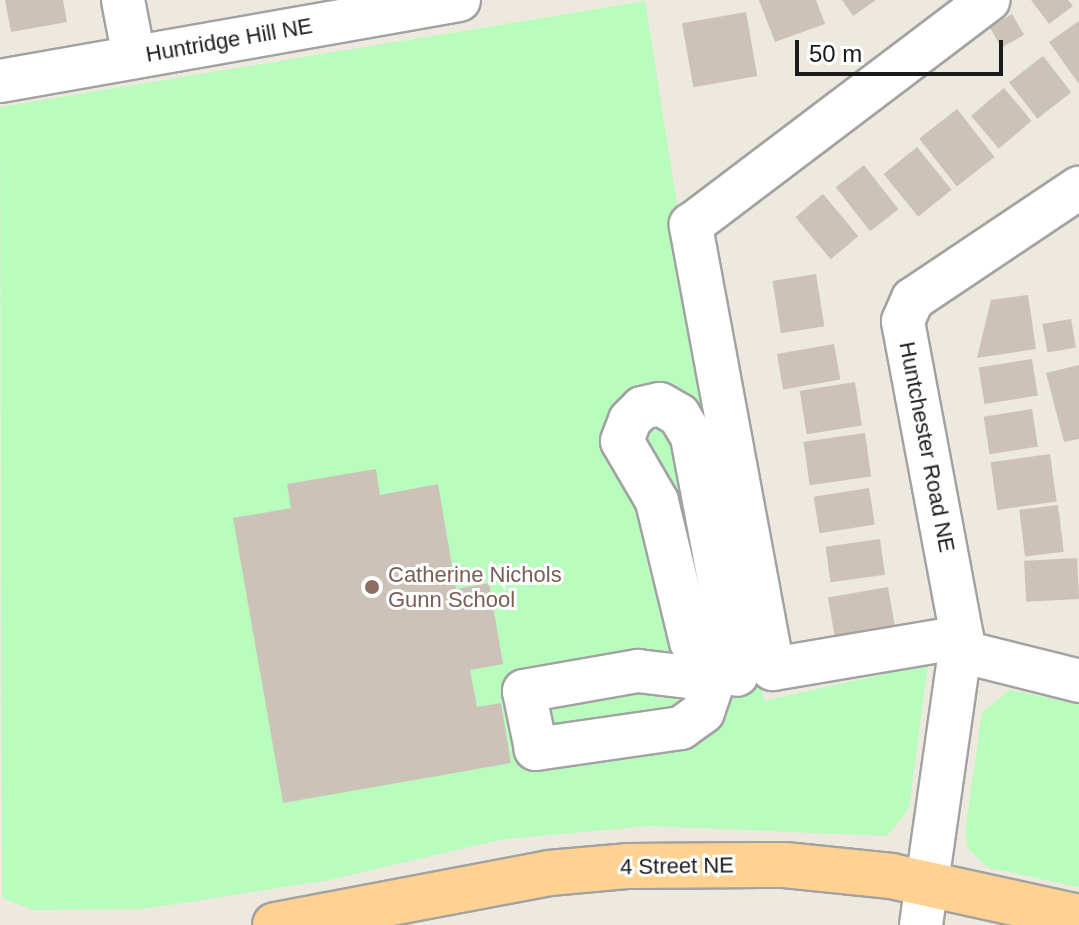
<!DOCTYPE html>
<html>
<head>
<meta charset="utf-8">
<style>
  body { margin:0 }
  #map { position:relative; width:1079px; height:925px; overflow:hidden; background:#ede9df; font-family:Arial,sans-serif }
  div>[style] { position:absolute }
  .park>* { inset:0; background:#b8fcbe }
  .building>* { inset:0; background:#cdc2b8; transform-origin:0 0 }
  .roads { filter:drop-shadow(2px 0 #a2a2a2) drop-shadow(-2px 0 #a2a2a2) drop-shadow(0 2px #a2a2a2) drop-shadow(0 -2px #a2a2a2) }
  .minor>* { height:42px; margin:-21px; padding:0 21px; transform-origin:21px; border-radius:21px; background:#fff }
  .major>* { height:44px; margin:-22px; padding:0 22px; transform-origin:22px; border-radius:22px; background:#ffd292 }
  .dots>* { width:22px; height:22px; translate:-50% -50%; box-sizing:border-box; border:4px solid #fff; border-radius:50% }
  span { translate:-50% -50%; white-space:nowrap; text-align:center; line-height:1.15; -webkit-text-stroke:6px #fff; paint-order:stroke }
  .street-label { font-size:22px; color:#1b1b1b }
  .education-label { font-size:22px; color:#785e54 }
  .left { translate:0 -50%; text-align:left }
  .scale { position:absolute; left:795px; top:40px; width:208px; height:36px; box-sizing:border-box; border:4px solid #1b1b1b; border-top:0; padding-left:10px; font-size:24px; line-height:28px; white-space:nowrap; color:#1b1b1b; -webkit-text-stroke:6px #fff; paint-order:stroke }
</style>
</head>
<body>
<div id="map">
  <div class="park">
    <div style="clip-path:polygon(645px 1px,700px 350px,764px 701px,928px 664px,909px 808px,887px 836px,650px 826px,504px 839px,329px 880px,143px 909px,34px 910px,2px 898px,0 107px)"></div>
    <div style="clip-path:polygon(1010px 690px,1079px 704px,1079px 887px,989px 868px,969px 850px,965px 833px,982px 712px)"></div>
  </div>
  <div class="building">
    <div style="clip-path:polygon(5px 0,63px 0,67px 22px,11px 32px)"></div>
    <div style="clip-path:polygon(759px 0,816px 0,825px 24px,775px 42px)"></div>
    <div style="clip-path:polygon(842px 0,876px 0,853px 16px)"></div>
    <div style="clip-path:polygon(1031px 0,1068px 0,1073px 6px,1049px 24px)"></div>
    <div style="left:746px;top:12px;width:65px;height:65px;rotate:80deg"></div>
    <div style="left:1012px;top:14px;width:24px;height:26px;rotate:60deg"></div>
    <div style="clip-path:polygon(1079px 21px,1079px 84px,1049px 42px)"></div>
    <div style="left:1043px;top:56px;width:46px;height:43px;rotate:52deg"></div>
    <div style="left:1004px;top:88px;width:43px;height:43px;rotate:50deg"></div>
    <div style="left:957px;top:109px;width:61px;height:48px;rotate:52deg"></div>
    <div style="left:917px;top:147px;width:55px;height:43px;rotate:51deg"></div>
    <div style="left:864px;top:165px;width:56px;height:36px;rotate:52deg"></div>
    <div style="left:823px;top:194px;width:55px;height:36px;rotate:50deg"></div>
    <div style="left:816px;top:274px;width:53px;height:44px;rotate:81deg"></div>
    <div style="clip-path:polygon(1028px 295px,1036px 349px,977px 358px,991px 300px)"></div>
    <div style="left:1071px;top:319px;width:29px;height:29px;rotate:80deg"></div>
    <div style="left:834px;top:344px;width:36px;height:58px;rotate:80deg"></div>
    <div style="left:1032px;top:359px;width:37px;height:54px;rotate:81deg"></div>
    <div style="clip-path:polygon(1079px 365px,1079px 439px,1064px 442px,1046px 373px)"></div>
    <div style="left:855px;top:382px;width:44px;height:56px;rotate:81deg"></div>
    <div style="left:1032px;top:409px;width:38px;height:49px;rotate:81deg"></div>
    <div style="left:865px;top:433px;width:44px;height:62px;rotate:82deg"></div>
    <div style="left:1050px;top:454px;width:48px;height:60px;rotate:82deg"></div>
    <div style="clip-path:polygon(376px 469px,380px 495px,438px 484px,456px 589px,489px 583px,503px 664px,470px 670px,477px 707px,501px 703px,511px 763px,283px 803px,233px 518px,291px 508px,287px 484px)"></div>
    <div style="left:869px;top:488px;width:37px;height:56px;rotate:81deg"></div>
    <div style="left:1058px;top:505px;width:47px;height:39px;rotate:83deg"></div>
    <div style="left:880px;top:539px;width:36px;height:55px;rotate:82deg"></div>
    <div style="left:1077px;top:558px;width:41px;height:53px;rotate:87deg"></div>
    <div style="left:888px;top:587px;width:42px;height:61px;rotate:80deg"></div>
  </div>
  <div class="roads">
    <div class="minor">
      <div style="left:123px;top:0;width:58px;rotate:79.1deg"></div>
      <div style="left:0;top:81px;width:466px;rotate:-10deg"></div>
      <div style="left:962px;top:637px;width:192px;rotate:170.4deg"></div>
      <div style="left:773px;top:669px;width:452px;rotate:-100.5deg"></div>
      <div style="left:691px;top:225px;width:373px;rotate:-37.1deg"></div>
      <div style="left:960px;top:651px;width:123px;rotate:14.1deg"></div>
      <div style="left:638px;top:671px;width:77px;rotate:6.8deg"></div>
      <div style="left:714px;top:680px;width:34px;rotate:109deg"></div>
      <div style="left:703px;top:712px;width:27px;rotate:144deg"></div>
      <div style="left:681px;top:728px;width:147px;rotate:171.8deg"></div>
      <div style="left:536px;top:749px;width:59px;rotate:-101.7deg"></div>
      <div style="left:524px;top:691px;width:116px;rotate:-10deg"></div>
      <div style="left:714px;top:680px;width:44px;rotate:-121.2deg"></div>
      <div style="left:691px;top:642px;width:145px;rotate:-103.6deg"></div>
      <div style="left:657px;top:501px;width:69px;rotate:-120.3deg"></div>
      <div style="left:622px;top:441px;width:22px;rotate:-69deg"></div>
      <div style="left:630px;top:420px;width:17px;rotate:-45deg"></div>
      <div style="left:642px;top:408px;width:18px;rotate:-13deg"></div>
      <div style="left:660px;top:404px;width:22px;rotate:30deg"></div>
      <div style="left:679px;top:415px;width:26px;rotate:59deg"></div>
      <div style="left:692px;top:437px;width:242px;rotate:79.3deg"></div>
      <div style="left:921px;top:925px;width:291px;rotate:-81.9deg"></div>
      <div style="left:962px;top:637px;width:321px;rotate:-100.6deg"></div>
      <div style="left:903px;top:321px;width:24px;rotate:-66deg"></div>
      <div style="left:913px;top:299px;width:200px;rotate:-33.8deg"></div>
    </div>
    <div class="major">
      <div style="left:275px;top:925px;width:279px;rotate:-10.7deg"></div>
      <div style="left:549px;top:873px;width:78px;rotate:-5.1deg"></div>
      <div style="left:627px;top:866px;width:158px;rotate:-0.4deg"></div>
      <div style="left:785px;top:865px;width:107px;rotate:5.9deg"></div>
      <div style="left:891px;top:876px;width:192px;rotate:12.3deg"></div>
    </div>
  </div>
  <div class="dots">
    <div style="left:372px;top:587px;background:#8d6e63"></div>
  </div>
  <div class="street-label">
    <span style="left:229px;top:40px;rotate:-10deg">Huntridge Hill NE</span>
    <span style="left:927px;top:447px;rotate:79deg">Huntchester Road NE</span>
    <span style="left:677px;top:866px;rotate:-1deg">4 Street NE</span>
  </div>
  <div class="education-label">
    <span class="left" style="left:388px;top:587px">Catherine Nichols<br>Gunn School</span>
  </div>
  <div class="scale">50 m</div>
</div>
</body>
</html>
